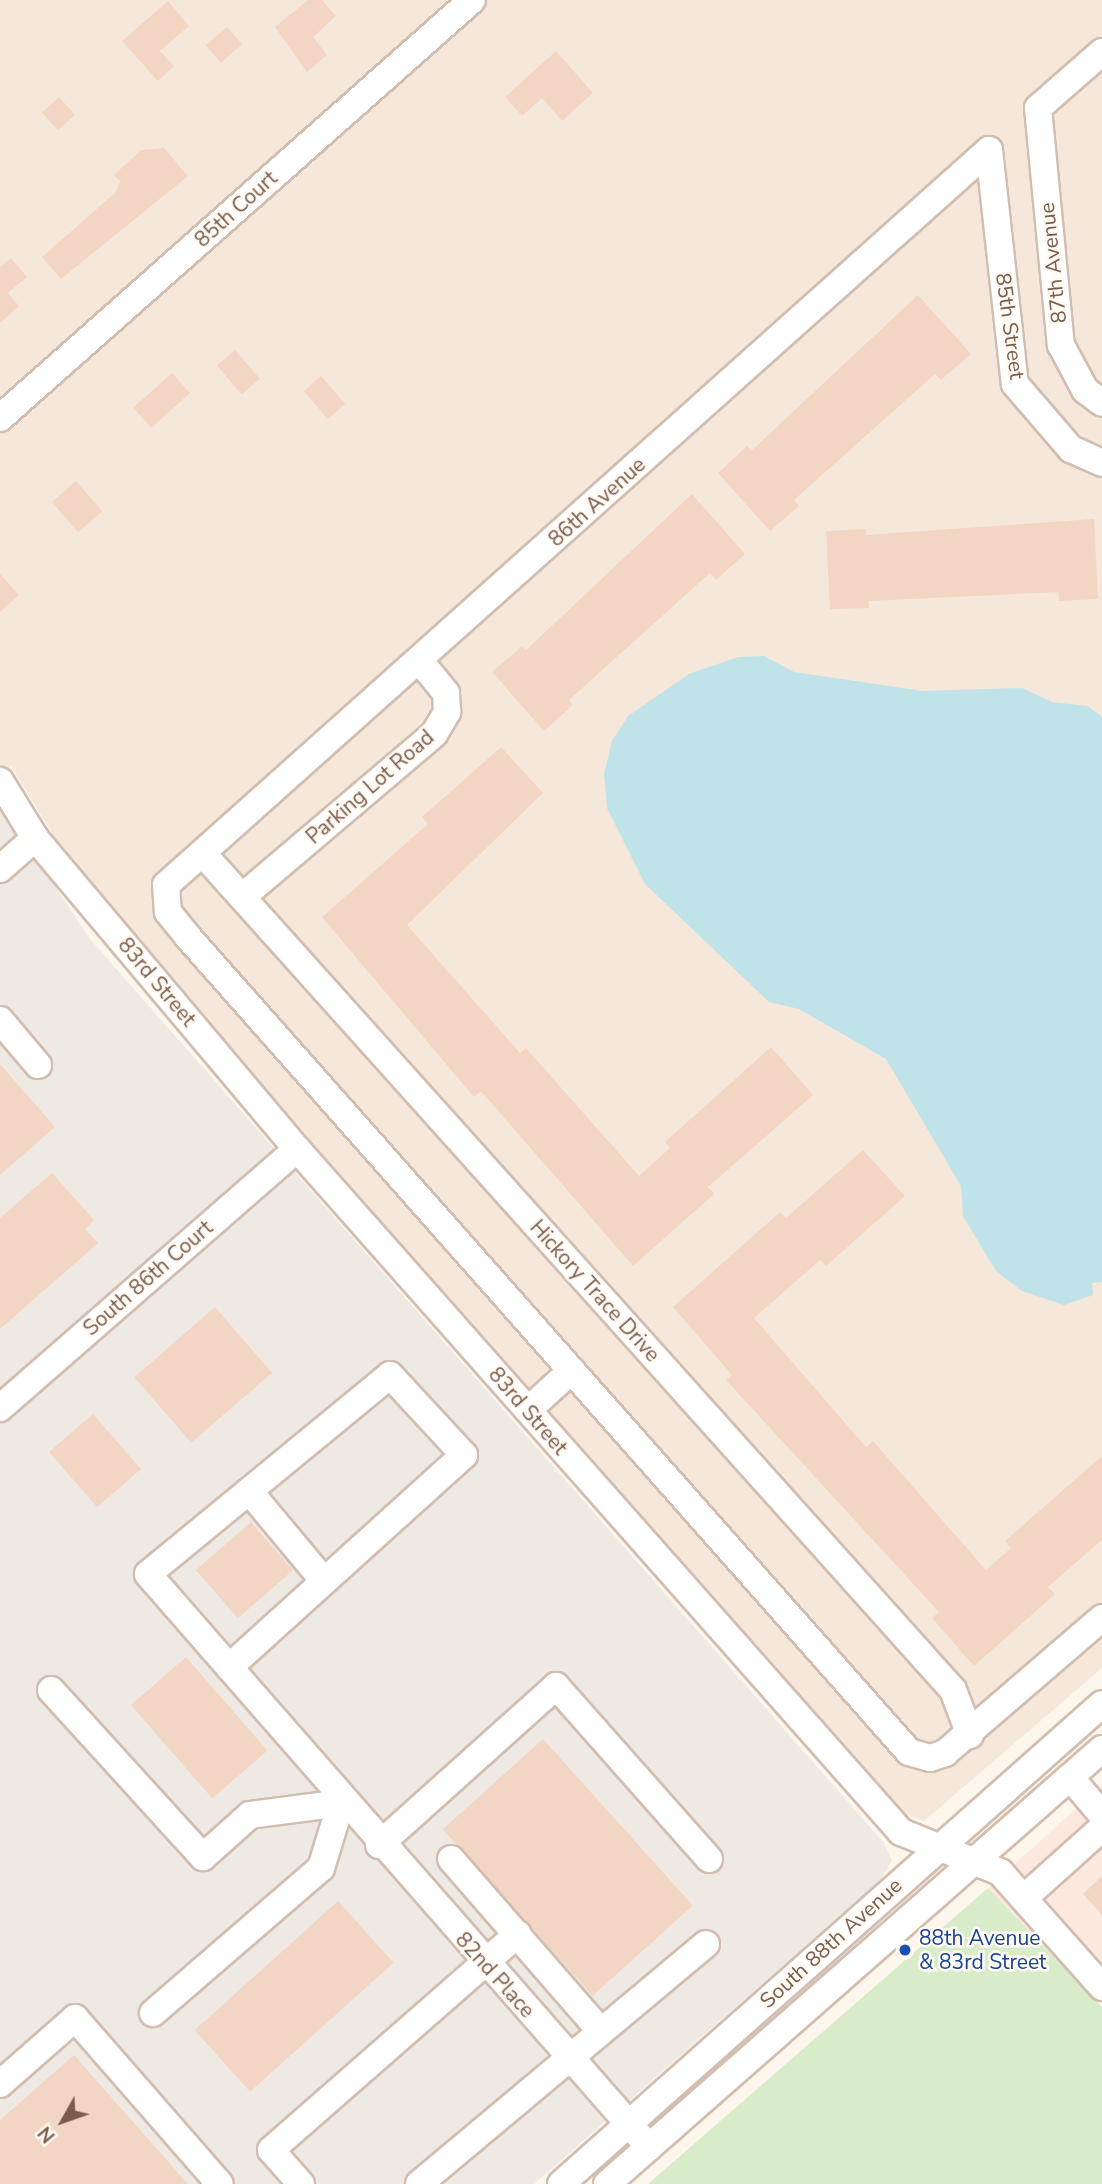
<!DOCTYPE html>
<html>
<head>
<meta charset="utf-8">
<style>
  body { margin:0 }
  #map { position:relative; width:1102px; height:2184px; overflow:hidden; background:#fdf6ec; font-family:"Nunito Sans",sans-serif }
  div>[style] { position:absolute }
  .residential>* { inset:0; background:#f5e8da }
  .commercial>* { inset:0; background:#fde8e0 }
  .industrial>* { inset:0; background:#efe9e4 }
  .green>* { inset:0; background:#d8ecc9 }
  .water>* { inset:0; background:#bfe3e8 }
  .building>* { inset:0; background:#f3d5c3; transform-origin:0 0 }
  .roads { filter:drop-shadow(2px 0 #d1beb0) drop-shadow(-2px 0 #d1beb0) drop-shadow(0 2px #d1beb0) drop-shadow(0 -2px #d1beb0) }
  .minor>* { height:26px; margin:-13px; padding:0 13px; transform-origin:13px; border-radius:13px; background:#fff }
  .dots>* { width:19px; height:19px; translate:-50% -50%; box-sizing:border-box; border:4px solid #fffaf3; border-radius:50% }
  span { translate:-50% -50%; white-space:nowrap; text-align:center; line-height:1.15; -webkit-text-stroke:5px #fffaf3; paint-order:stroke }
  .street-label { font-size:21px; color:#7a5c4d }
  .transit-label { font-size:21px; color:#164399 }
  .left { translate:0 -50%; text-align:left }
  .north { position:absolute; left:28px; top:2086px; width:70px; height:70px; -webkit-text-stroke:5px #fffaf3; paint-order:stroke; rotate:230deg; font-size:19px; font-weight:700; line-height:28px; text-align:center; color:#7a5c4d }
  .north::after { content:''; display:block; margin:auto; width:24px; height:32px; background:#7a5c4d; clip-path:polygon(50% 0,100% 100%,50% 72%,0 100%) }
</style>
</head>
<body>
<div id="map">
  <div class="residential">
    <div style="clip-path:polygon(0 0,1102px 0,1102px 1668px,924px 1821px,903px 1813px,870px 1783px,85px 887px,11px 766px,0 775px)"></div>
  </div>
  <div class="commercial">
    <div style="clip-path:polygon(1102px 1785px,1102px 1990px,1093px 1998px,988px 1888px)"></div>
  </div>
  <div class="industrial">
    <div style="clip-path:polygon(0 804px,90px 939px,884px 1843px,892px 1861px,880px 1880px,534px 2184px,0 2184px)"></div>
  </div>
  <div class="green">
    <div style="clip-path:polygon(988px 1888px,1102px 2007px,1102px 2184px,648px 2184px)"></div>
  </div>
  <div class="water">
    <div style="clip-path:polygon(764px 656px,794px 672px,923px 691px,1022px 688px,1052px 702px,1088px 706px,1102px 717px,1102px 1282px,1092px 1283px,1093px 1295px,1064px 1305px,1022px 1291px,996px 1271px,963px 1216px,961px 1186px,886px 1059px,799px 1009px,769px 1002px,645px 884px,607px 808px,604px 774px,612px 741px,628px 716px,689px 674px,738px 657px)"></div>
  </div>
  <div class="building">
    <div style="clip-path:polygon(308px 0,322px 0,336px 16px,313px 37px,327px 55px,307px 72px,275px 27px)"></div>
    <div style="clip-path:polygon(168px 1px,189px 26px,160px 51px,174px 66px,158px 81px,122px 41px)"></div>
    <div style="left:227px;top:27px;width:23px;height:28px;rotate:49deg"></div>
    <div style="clip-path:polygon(556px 51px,593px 93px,562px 121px,542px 98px,522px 116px,505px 97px)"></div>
    <div style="left:59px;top:97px;width:24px;height:23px;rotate:48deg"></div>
    <div style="clip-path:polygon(164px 148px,188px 176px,61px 279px,42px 257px,116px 192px,120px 181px,114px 175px,141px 150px)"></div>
    <div style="clip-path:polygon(11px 258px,27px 277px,8px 293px,19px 306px,0 323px,0 267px)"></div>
    <div style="clip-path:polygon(918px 295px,971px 354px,941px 380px,935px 374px,794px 500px,799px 506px,770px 531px,718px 473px,747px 446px,751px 451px)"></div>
    <div style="left:235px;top:350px;width:38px;height:24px;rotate:49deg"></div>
    <div style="left:172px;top:373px;width:27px;height:52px;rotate:48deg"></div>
    <div style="left:321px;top:376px;width:37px;height:23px;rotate:49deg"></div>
    <div style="left:76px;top:481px;width:40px;height:32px;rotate:49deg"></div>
    <div style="clip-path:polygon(692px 494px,745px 554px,716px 580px,710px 573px,569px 700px,573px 705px,544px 731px,492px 672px,522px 646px,526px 650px)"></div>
    <div style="clip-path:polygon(1094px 519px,1098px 599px,1059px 601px,1058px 592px,868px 601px,869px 608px,830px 609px,826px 531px,866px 529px,866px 535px)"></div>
    <div style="clip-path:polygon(0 574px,19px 595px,0 612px)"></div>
    <div style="clip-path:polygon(501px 747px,543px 793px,407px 925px,520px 1053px,526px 1048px,639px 1176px,670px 1148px,665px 1142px,771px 1047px,813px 1095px,708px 1187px,714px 1194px,633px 1266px,481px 1091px,474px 1097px,322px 917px,428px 824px,422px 817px)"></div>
    <div style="clip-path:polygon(0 1064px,55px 1127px,0 1175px)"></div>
    <div style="clip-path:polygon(863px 1150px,905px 1196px,826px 1266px,820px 1260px,754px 1318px,866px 1447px,873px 1441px,986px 1570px,1011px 1548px,1005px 1541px,1102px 1456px,1102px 1540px,1048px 1587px,1055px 1594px,974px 1666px,932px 1618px,939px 1612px,726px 1380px,732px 1375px,673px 1307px,780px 1212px,786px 1218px)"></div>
    <div style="clip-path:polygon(52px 1173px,94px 1220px,85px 1229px,98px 1243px,0 1329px,0 1218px)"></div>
    <div style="left:215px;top:1307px;width:87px;height:107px;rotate:49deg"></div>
    <div style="left:93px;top:1414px;width:73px;height:58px;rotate:49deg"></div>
    <div style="left:251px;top:1522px;width:64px;height:73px;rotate:49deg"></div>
    <div style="left:186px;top:1657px;width:124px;height:73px;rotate:49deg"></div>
    <div style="left:543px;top:1739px;width:224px;height:135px;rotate:48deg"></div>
    <div style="clip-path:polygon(1102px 1876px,1102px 1915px,1083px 1894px)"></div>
    <div style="left:338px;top:1901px;width:83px;height:193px;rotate:48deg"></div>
    <div style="clip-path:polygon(74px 2055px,188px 2184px,0 2184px,0 2120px)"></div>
  </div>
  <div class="roads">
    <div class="minor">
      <div style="left:1102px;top:52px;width:85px;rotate:138.8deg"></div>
      <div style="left:1038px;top:108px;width:238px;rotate:84.5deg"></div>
      <div style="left:1061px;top:345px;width:51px;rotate:61.9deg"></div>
      <div style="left:1085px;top:390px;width:21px;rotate:37deg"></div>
      <div style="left:989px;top:150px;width:1103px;rotate:138.23deg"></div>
      <div style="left:166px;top:885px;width:27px;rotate:86deg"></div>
      <div style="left:168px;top:912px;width:32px;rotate:51deg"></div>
      <div style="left:188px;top:937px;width:1088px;rotate:48.5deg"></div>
      <div style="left:909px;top:1752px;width:22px;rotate:16deg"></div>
      <div style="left:930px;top:1758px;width:16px;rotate:-18deg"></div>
      <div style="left:945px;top:1753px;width:207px;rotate:-40.7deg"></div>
      <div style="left:989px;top:150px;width:235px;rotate:83.7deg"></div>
      <div style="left:1015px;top:384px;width:86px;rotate:49.3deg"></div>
      <div style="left:1071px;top:449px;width:34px;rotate:24deg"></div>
      <div style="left:0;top:418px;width:630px;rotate:-41.53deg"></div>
      <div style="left:0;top:781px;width:67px;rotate:58.4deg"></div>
      <div style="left:35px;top:838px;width:407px;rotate:49.9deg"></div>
      <div style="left:297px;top:1149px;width:912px;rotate:48.51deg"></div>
      <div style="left:901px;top:1832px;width:107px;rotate:22deg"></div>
      <div style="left:1000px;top:1872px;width:154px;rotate:48.4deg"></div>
      <div style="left:205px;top:856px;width:1120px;rotate:48.11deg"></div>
      <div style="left:953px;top:1690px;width:48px;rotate:69.3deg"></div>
      <div style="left:0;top:869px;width:47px;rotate:-41.5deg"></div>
      <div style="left:242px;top:897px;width:252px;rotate:-40.3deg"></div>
      <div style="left:434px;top:734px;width:26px;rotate:-59deg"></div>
      <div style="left:447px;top:712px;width:19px;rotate:-93deg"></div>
      <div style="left:446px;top:693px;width:41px;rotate:-129.1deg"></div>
      <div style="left:0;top:1020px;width:59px;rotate:49.8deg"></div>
      <div style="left:0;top:1408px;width:394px;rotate:-41.1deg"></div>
      <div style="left:528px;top:1410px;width:59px;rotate:-42.3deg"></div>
      <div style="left:249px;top:1491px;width:117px;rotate:50.2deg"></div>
      <div style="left:229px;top:1667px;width:123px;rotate:-131.1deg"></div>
      <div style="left:148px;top:1574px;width:313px;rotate:-39.4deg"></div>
      <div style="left:390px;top:1375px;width:109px;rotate:47.2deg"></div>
      <div style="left:464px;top:1455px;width:316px;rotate:137.9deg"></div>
      <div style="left:229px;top:1667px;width:638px;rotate:48.81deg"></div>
      <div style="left:51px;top:1690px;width:226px;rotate:47.7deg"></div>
      <div style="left:203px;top:1857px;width:63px;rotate:-41.8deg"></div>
      <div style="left:250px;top:1815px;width:92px;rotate:-7.5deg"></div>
      <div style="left:1070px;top:1777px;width:50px;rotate:49.9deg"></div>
      <div style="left:379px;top:1845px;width:238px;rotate:-41.9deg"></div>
      <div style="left:556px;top:1686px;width:231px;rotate:48.5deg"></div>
      <div style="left:451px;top:1859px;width:225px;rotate:49deg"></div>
      <div style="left:1024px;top:1898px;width:105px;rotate:-41.9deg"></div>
      <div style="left:153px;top:2013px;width:222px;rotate:-40.8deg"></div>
      <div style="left:321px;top:1868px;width:68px;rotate:-72.9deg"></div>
      <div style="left:0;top:2084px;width:100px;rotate:-41.3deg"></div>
      <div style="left:75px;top:2018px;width:220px;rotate:48.9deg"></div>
      <div style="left:301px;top:2184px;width:45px;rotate:-131.4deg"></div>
      <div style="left:271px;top:2150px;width:328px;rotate:-41.2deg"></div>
      <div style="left:419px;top:2184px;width:374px;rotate:-39.9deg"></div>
      <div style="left:561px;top:2184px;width:723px;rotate:-41.58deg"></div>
      <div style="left:607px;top:2184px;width:659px;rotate:-41.31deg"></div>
    </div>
  </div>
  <div class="dots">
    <div style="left:905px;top:1950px;background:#1a4fb4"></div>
  </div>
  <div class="street-label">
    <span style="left:236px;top:209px;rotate:-42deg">85th Court</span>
    <span style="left:1053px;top:263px;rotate:-96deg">87th Avenue</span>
    <span style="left:1010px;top:326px;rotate:82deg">85th Street</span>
    <span style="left:597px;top:502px;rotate:-42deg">86th Avenue</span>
    <span style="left:370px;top:787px;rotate:-41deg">Parking Lot Road</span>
    <span style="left:157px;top:982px;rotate:50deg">83rd Street</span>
    <span style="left:148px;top:1278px;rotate:-41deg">South 86th Court</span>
    <span style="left:595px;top:1291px;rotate:48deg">Hickory Trace Drive</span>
    <span style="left:528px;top:1411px;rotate:49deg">83rd Street</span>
    <span style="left:831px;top:1943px;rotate:-42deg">South 88th Avenue</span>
    <span style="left:495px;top:1975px;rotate:48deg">82nd Place</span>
  </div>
  <div class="transit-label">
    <span class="left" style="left:919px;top:1950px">88th Avenue<br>&amp; 83rd Street</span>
  </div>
  <div class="north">N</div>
</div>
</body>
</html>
